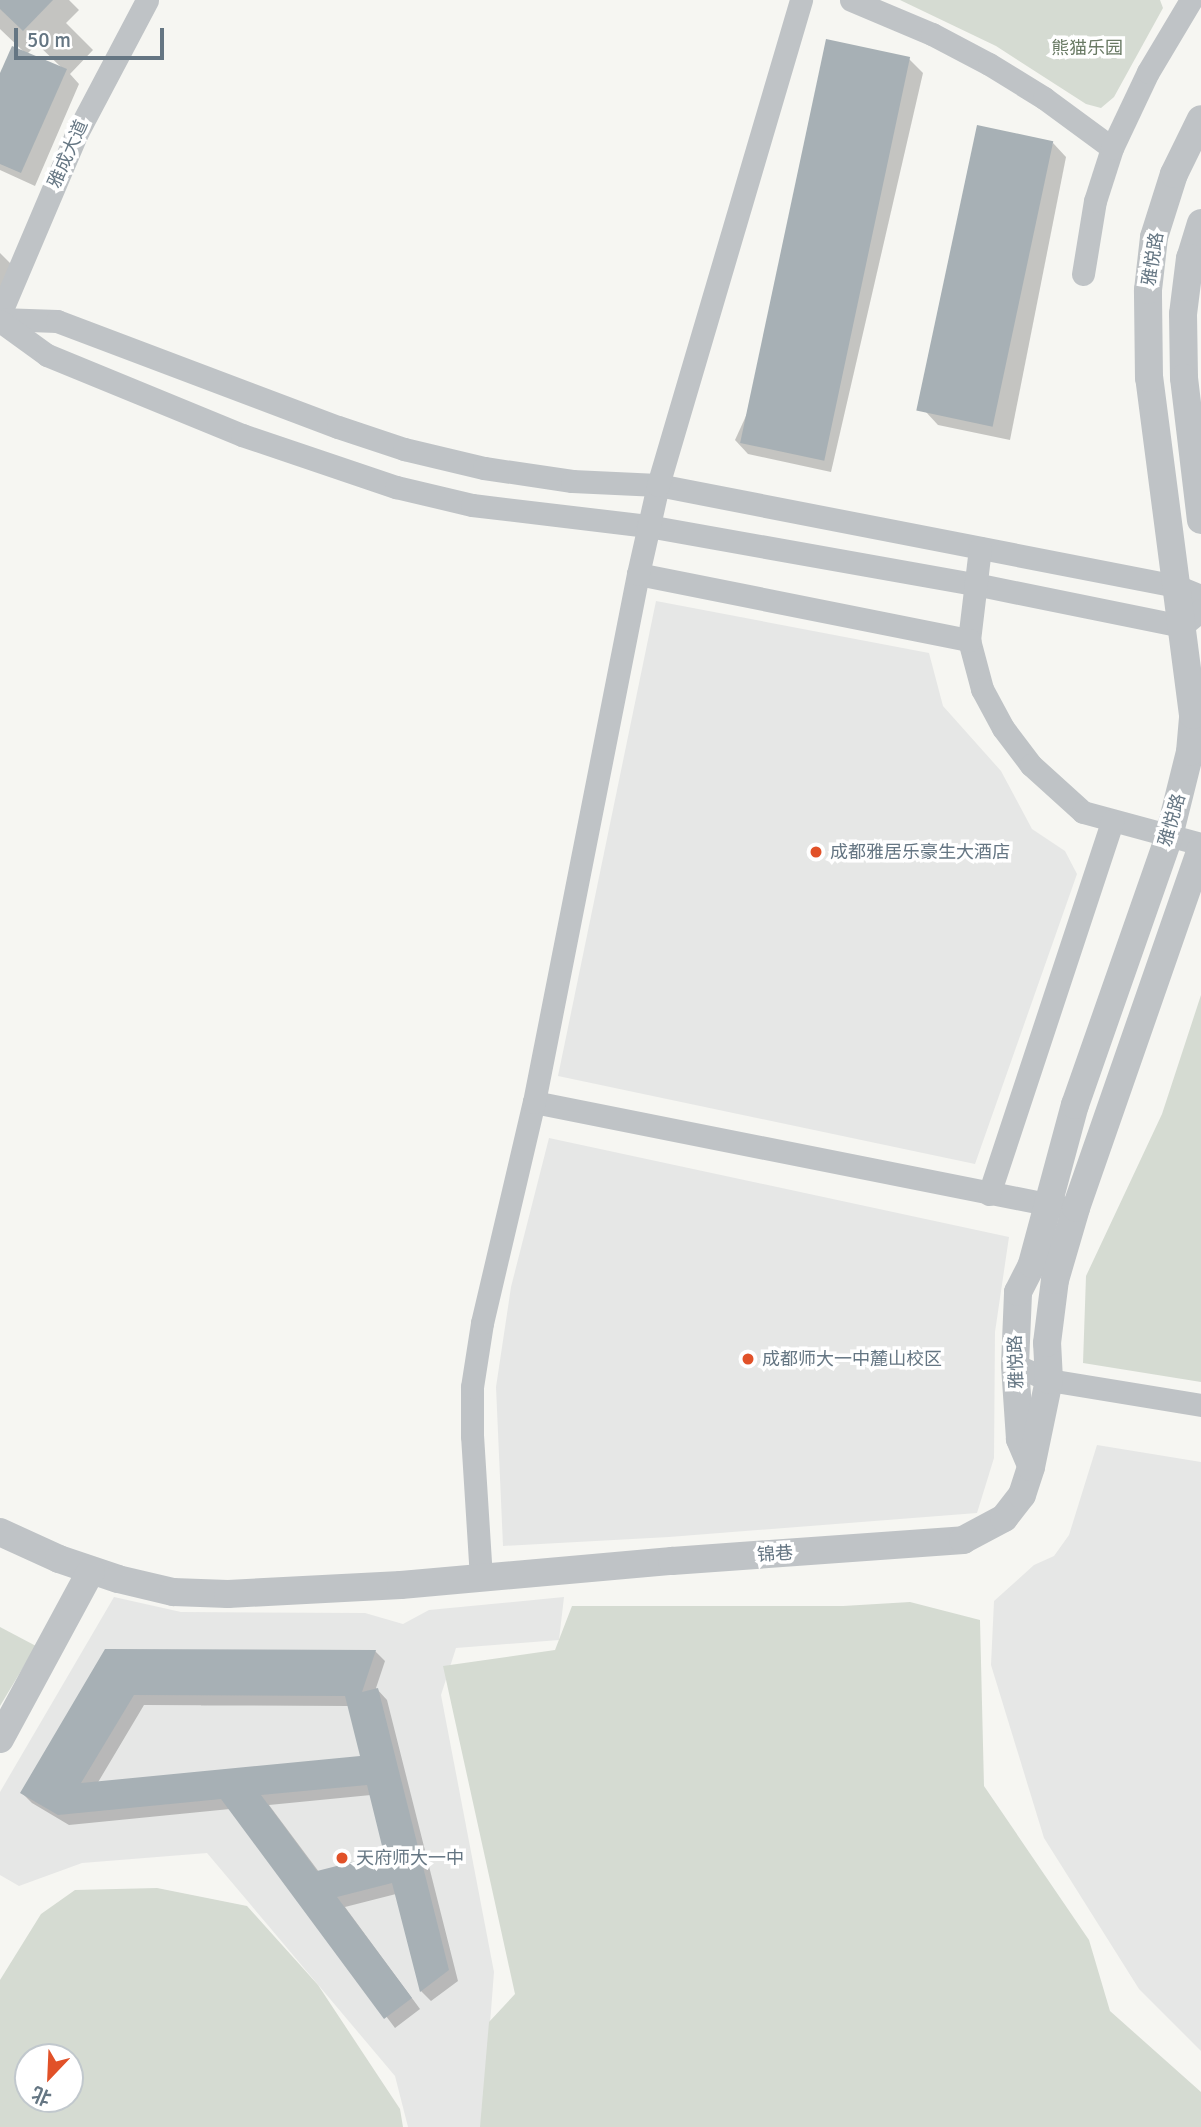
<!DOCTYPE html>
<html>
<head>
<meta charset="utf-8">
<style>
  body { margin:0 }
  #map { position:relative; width:1201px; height:2127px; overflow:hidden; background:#f6f6f2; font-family:Signika,"Noto Sans SC",sans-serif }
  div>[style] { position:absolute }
  .built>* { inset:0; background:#e6e7e6 }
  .green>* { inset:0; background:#d5dbd2 }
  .shadow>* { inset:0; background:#0003 }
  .building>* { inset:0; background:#a7b0b5; transform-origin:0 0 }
  .minor>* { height:23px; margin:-11.5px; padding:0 11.5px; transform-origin:11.5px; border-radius:11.5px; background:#bfc3c6 }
  .tertiary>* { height:28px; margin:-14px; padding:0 14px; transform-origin:14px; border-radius:14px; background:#bfc3c6 }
  .dots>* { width:19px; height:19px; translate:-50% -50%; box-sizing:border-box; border:4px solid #fff; border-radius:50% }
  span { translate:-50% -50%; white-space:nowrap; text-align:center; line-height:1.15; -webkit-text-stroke:7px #fff; paint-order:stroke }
  .park-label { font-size:18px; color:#697a64 }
  .street-label { font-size:18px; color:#657683 }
  .poi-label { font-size:18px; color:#657683 }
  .left { translate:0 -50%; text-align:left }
  .north { position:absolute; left:14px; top:2043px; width:70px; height:70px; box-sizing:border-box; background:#fff; border:2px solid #c1c8cd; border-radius:50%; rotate:203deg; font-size:19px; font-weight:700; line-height:28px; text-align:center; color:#657683 }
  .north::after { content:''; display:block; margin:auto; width:24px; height:32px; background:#e15128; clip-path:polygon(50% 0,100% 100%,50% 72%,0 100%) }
  .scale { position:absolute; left:14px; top:28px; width:150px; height:32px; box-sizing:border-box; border:4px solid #657683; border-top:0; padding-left:9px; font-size:21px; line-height:24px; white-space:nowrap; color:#657683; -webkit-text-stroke:5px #fff; paint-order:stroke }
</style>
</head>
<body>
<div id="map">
  <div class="built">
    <div style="clip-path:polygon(656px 601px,929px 653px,943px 706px,1001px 771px,1032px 829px,1065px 851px,1077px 874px,975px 1164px,558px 1076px)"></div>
    <div style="clip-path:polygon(549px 1138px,1009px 1237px,995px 1332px,994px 1458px,977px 1513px,669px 1537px,503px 1546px,496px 1387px,511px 1287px)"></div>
    <div style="clip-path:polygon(1097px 1445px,1201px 1462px,1201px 2051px,1139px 1989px,1044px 1838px,991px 1665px,994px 1601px,1034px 1565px,1054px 1556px,1069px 1535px)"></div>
    <div style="clip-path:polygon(114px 1597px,181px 1612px,365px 1613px,403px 1624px,429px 1610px,564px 1597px,559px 1640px,456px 1648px,441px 1695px,494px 1972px,482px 2127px,408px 2127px,395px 2076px,207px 1853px,82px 1863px,19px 1886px,0 1875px,0 1792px)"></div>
  </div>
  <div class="green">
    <div style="clip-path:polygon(900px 0,1160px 0,1163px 8px,1114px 97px,1101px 108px,1086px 104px,996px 46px)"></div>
    <div style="clip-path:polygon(1201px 995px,1201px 1382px,1083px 1363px,1086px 1276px,1162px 1114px)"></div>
    <div style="clip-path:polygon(910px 1602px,980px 1620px,984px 1786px,1089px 1940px,1110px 2011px,1201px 2092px,1201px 2127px,480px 2127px,489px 2022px,515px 1994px,443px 1666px,555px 1650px,572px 1606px,843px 1606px)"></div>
    <div style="clip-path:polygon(0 1627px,36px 1646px,0 1706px)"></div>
    <div style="clip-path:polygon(evenodd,157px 1888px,247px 1906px,318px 1985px,400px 2109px,403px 2127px,0 2127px,0 1980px,41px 1914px,75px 1890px,157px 1888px,28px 2057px,70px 2057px,70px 2099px,28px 2099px,28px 2057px)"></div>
  </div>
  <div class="shadow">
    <div style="clip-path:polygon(evenodd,0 0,69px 0,79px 10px,66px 23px,93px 50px,70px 74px,79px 84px,35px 186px,0 170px,0 77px,24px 52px,0 29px,0 0,37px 44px,62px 68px,27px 54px,37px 44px)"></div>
    <div style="clip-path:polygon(909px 59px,923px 73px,831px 472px,748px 454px,735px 440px)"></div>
    <div style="clip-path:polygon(1053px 143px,1066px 157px,1010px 440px,938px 425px,925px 411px)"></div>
    <div style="clip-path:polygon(0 253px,22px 275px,0 304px)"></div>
    <div style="clip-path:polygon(evenodd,106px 1650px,375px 1651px,385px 1661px,376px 1688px,387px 1700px,458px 1981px,431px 2001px,421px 1991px,396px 1894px,345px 1907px,420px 2009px,395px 2028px,230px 1809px,69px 1825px,32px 1803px,22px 1793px,106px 1650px,144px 1705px,349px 1706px,362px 1758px,97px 1784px,144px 1705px,106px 1650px,371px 1795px,387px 1855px,319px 1872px,269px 1805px,371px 1795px)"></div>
  </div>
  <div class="building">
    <div style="clip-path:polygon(0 0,53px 0,23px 31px,0 9px)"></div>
    <div style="left:826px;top:39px;width:86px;height:413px;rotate:12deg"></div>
    <div style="clip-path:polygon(12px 46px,67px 69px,21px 173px,0 164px,0 73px)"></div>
    <div style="left:977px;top:125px;width:78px;height:292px;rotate:12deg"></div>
    <div style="clip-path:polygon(evenodd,105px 1649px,376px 1650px,362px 1692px,378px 1688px,449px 1970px,420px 1992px,392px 1883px,337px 1897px,412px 1998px,384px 2019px,221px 1799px,58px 1815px,20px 1793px,105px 1649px,134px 1695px,345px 1696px,360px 1756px,81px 1783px,134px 1695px,105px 1649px,367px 1785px,384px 1854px,317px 1871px,261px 1795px,367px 1785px)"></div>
  </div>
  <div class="minor">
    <div style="left:851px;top:0;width:88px;rotate:22.8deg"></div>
    <div style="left:932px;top:34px;width:64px;rotate:27.8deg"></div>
    <div style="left:989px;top:64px;width:65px;rotate:31.7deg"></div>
    <div style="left:1044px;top:98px;width:84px;rotate:36.3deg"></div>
    <div style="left:1083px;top:274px;width:74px;rotate:-80.7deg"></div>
    <div style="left:1095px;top:201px;width:56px;rotate:-72.2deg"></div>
    <div style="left:1112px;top:148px;width:84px;rotate:-64.7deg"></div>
    <div style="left:1148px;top:72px;width:84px;rotate:-59.2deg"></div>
    <div style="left:0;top:314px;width:197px;rotate:-67deg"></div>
    <div style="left:77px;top:133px;width:150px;rotate:-62.2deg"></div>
    <div style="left:0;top:319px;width:57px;rotate:2deg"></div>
    <div style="left:57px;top:321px;width:300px;rotate:20.7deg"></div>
    <div style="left:338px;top:427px;width:70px;rotate:18.4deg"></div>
    <div style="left:404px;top:449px;width:82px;rotate:13.4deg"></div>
    <div style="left:484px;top:468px;width:89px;rotate:8.4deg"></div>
    <div style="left:572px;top:481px;width:86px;rotate:2.7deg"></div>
    <div style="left:658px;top:485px;width:528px;rotate:11.03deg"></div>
    <div style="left:1176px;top:586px;width:27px;rotate:22deg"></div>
    <div style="left:0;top:321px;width:58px;rotate:35.9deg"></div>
    <div style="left:47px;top:355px;width:211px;rotate:22.3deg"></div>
    <div style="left:242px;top:435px;width:163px;rotate:18.7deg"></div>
    <div style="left:396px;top:487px;width:78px;rotate:13.3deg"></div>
    <div style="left:472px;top:505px;width:177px;rotate:6.8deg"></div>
    <div style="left:648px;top:526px;width:332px;rotate:10.1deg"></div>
    <div style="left:975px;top:584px;width:211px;rotate:11.5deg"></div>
    <div style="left:1182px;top:626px;width:25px;rotate:-40deg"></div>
    <div style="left:980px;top:548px;width:93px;rotate:96.8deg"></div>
    <div style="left:969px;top:640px;width:51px;rotate:75.1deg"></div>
    <div style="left:982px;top:689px;width:44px;rotate:61.7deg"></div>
    <div style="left:1003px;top:728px;width:46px;rotate:52.9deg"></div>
    <div style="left:1031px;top:765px;width:70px;rotate:42.1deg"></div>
    <div style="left:1083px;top:812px;width:122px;rotate:15.2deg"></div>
    <div style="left:638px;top:574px;width:338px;rotate:11.3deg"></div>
    <div style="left:534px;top:1102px;width:538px;rotate:11.25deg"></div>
    <div style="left:989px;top:1194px;width:393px;rotate:-71.7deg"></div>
    <div style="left:1015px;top:1365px;width:37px;rotate:24deg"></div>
    <div style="left:1049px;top:1380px;width:154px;rotate:9.3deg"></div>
    <div style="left:481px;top:1578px;width:142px;rotate:-93.6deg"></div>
    <div style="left:472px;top:1436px;width:49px;rotate:-90deg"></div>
    <div style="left:472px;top:1387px;width:65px;rotate:-81.1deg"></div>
    <div style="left:482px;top:1323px;width:227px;rotate:-76.8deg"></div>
    <div style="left:534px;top:1102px;width:538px;rotate:-78.86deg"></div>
    <div style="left:638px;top:574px;width:91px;rotate:-77.3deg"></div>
    <div style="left:658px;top:485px;width:506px;rotate:-73.57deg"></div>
  </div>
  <div class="tertiary">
    <div style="left:1201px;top:223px;width:37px;rotate:107deg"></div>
    <div style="left:1190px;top:258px;width:56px;rotate:97.1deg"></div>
    <div style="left:1183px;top:314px;width:64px;rotate:89.1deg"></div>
    <div style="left:1184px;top:378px;width:143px;rotate:83.2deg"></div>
    <div style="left:1030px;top:1463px;width:26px;rotate:-113deg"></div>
    <div style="left:1020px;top:1439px;width:74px;rotate:-93.9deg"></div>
    <div style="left:1015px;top:1365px;width:73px;rotate:-87.6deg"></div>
    <div style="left:1018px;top:1292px;width:31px;rotate:-63deg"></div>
    <div style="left:1032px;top:1264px;width:165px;rotate:-74.9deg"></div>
    <div style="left:1075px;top:1105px;width:285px;rotate:-70.7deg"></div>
    <div style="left:1169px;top:836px;width:87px;rotate:-76deg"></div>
    <div style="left:1190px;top:752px;width:37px;rotate:-85deg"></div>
    <div style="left:1193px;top:715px;width:340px;rotate:-97.4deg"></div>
    <div style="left:1149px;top:378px;width:88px;rotate:-90.7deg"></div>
    <div style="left:1148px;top:290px;width:53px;rotate:-83.5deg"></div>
    <div style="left:1154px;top:237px;width:66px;rotate:-72.4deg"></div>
    <div style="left:1174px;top:174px;width:61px;rotate:-63.9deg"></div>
    <div style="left:0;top:1532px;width:65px;rotate:24.6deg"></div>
    <div style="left:59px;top:1559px;width:62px;rotate:18.7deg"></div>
    <div style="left:118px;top:1579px;width:57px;rotate:13.3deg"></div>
    <div style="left:173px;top:1592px;width:55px;rotate:2.1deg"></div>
    <div style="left:228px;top:1594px;width:173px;rotate:-3deg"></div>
    <div style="left:401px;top:1585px;width:272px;rotate:-5.1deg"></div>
    <div style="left:672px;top:1561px;width:292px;rotate:-4.1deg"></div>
    <div style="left:963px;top:1540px;width:47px;rotate:-28.2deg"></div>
    <div style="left:1004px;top:1518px;width:29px;rotate:-52deg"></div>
    <div style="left:1022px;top:1495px;width:29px;rotate:-72deg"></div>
    <div style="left:1031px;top:1467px;width:89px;rotate:-78.3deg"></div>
    <div style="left:1049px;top:1380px;width:37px;rotate:-93deg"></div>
    <div style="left:1047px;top:1343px;width:64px;rotate:-82.8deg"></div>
    <div style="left:1055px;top:1280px;width:75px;rotate:-73.7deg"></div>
    <div style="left:1076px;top:1208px;width:379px;rotate:-70.8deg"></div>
    <div style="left:0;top:1739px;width:191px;rotate:-61.6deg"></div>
  </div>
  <div class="dots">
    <div style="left:816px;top:852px;background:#e15128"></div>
    <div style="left:748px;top:1359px;background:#e15128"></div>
    <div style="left:342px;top:1858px;background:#e15128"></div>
  </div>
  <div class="park-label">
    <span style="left:1087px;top:48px">熊猫乐园</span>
  </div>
  <div class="street-label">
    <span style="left:68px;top:154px;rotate:-66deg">雅成大道</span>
    <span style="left:1153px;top:259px;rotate:-81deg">雅悦路</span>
    <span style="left:1172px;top:820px;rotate:-74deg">雅悦路</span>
    <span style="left:1016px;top:1362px;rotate:-92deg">雅悦路</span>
    <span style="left:775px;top:1554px;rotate:-4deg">锦巷</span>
  </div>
  <div class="poi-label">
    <span class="left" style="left:830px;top:852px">成都雅居乐豪生大酒店</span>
    <span class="left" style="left:762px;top:1359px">成都师大一中麓山校区</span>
    <span class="left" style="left:356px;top:1858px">天府师大一中</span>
  </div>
  <div class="north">北</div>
  <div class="scale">50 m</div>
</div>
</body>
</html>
